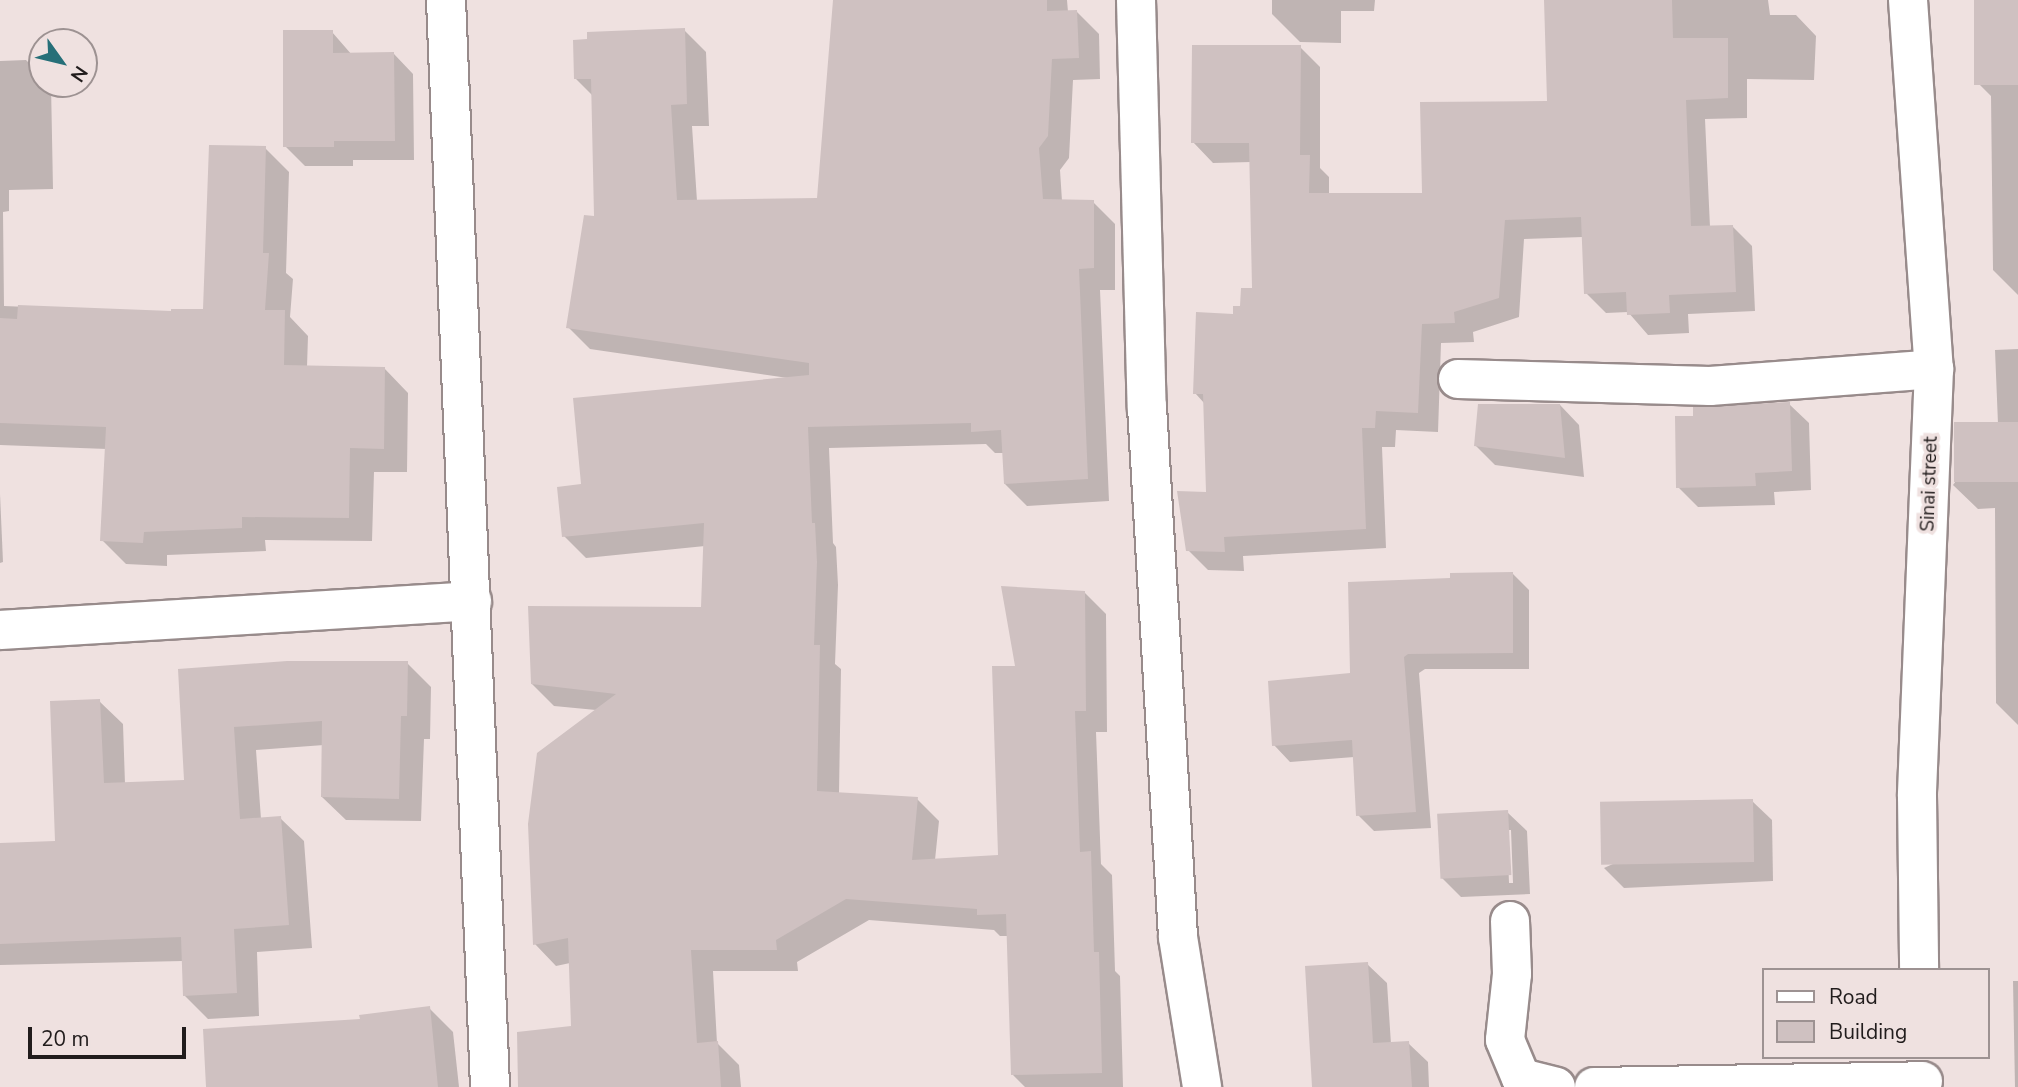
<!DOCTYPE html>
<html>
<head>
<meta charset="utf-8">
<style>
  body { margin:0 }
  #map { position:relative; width:2018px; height:1087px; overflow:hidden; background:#efe1e0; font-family:"Nunito Sans",sans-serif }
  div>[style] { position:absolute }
  .shadow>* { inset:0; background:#0003 }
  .building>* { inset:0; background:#cfc1c1; transform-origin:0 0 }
  .roads { filter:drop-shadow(2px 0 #988b8b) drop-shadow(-2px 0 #988b8b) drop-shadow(0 2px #988b8b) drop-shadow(0 -2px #988b8b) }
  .minor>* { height:38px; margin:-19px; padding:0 19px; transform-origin:19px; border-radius:19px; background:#fff }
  span { translate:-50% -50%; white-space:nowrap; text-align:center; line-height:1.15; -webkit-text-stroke:7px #efe1e0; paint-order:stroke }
  .street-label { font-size:19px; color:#211c1c }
  .legend { position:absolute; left:1762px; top:968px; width:228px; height:91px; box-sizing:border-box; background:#efe1e0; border:2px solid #9d9292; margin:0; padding:9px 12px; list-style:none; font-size:21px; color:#211c1c }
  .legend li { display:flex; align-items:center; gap:14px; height:35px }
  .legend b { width:35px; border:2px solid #9d9292 }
  .north { position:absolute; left:28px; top:28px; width:70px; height:70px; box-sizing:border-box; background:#efe1e0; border:2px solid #9d9292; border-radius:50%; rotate:124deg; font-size:19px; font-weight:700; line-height:28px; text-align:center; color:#211c1c }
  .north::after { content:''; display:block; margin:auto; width:24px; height:32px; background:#266f78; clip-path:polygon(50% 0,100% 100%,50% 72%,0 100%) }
  .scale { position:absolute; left:28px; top:1027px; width:158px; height:32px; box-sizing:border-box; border:4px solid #211c1c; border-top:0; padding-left:9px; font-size:21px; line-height:24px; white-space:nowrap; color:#211c1c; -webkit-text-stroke:5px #efe1e0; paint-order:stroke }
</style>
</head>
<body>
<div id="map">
  <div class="shadow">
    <div style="clip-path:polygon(835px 0,1067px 0,1068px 12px,1077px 12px,1099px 34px,1100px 79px,1073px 80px,1069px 158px,1060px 170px,1062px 201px,1093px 202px,1115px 224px,1115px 290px,1100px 290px,1109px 501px,1027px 506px,1005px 484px,1004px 453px,995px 453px,986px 444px,829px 448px,833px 543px,836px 547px,838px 585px,835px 664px,841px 669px,839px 794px,917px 799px,939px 821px,935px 860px,1000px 857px,1017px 668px,1084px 592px,1106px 614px,1107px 732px,1096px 732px,1101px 864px,1112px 875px,1115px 971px,1120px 976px,1123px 1087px,1025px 1087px,1013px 1075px,1009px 936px,1000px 936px,994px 930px,869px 920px,797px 962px,798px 971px,713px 971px,717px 1043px,739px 1065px,741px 1087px,520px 1087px,573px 1028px,570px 963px,556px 966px,535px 944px,596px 710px,554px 706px,532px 684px,703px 608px,705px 546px,586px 558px,564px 536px,583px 486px,788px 378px,590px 349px,568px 327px,595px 218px,593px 96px,576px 79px,684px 30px,706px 52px,709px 126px,692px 126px,697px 201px,819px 200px)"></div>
    <div style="clip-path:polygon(1272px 0,1375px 0,1374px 11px,1341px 11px,1341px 43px,1300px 42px,1272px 14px)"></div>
    <div style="clip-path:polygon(1564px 0,1768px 0,1770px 15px,1796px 15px,1816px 36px,1814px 80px,1747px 79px,1747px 118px,1705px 119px,1710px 227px,1732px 226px,1752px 246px,1755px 311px,1688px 314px,1689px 333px,1648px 335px,1628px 312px,1606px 313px,1586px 293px,1583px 237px,1524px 239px,1519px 317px,1473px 332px,1474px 342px,1441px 343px,1438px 432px,1396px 430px,1395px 447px,1382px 447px,1386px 548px,1243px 556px,1244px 571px,1208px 570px,1188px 550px,1208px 494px,1205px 404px,1195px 393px,1235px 316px,1254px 290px,1251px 162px,1213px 163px,1193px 142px,1300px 47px,1320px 67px,1320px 168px,1329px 177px,1329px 195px,1424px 194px,1549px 103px)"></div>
    <div style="clip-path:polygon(1976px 0,2018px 0,2018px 295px,1993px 270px,1991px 96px,1979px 84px)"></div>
    <div style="clip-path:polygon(332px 32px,352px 55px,394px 54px,413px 74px,414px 160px,353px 160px,353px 166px,305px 166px,285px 146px)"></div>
    <div style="clip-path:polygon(26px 60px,42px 76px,42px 84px,51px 84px,53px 189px,9px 190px,9px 211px,3px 212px,4px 306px,173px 313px,205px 311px,265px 148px,289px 172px,286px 273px,293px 279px,290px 317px,308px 336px,307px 367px,384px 368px,408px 393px,407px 472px,374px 472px,372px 541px,265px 540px,266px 551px,167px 555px,167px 566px,126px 564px,102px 540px,107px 449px,0 445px,0 61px)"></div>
    <div style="clip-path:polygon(2018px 349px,2018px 725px,1996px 703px,1995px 508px,1978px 509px,1953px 485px,1998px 424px,1995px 350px)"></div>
    <div style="clip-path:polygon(1789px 404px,1809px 423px,1811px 490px,1774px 492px,1775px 505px,1698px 507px,1678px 487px,1695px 417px)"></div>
    <div style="clip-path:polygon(1560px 405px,1579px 425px,1584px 477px,1495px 465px,1475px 445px)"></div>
    <div style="clip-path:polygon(0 494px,3px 562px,0 563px)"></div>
    <div style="clip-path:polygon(1513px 574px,1529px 590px,1529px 669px,1425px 669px,1419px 673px,1431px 828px,1374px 831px,1358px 815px,1354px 757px,1290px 762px,1274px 745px,1452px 580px)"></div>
    <div style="clip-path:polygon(407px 663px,431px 687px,430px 739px,424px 739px,421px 821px,346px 820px,322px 797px,324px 745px,256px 750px,261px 819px,280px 818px,304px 841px,312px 948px,257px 952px,259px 1016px,208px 1019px,184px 995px,183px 961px,0 965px,0 845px,57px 843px,99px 701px,123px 724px,125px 784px,186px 782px,180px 670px)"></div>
    <div style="clip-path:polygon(1752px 801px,1772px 820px,1773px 881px,1624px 888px,1604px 868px)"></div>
    <div style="clip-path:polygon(evenodd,1507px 812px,1527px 831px,1530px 894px,1461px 897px,1441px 877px,1507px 812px,1507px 830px,1511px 830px,1513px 883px,1509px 883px,1507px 830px)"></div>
    <div style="clip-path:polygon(1367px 964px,1387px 983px,1391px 1044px,1408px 1043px,1428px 1062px,1429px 1087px,1313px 1087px)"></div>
    <div style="clip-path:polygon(2013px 981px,2018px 981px,2018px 1087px,2015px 1087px)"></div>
    <div style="clip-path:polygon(429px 1008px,453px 1032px,459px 1087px,208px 1087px,362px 1021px)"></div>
  </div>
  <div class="building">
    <div style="clip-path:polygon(833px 0,1047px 0,1047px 11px,1077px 10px,1079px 58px,1052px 59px,1048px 136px,1039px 148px,1043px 199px,1094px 200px,1094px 268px,1079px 269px,1088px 479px,1004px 484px,1001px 430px,971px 432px,971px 423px,808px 427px,812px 523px,815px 523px,817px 562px,814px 645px,820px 645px,817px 791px,918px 797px,912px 860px,998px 855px,992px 666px,1015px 666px,1001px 586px,1085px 591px,1086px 711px,1075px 711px,1080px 852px,1091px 851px,1094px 952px,1099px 952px,1102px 1073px,1011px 1075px,1006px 914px,977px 915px,977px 909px,846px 899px,776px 940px,777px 950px,691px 950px,697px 1043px,718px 1041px,721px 1087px,518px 1087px,517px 1032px,571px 1026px,568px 938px,533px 945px,528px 824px,537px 753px,616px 694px,531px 684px,528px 606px,701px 607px,704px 523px,562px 537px,557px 487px,581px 484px,573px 398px,809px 375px,809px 363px,566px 328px,584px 215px,594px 216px,591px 79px,574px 79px,573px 40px,587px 39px,587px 32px,685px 28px,687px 104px,671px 105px,677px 200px,817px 198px)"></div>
    <div style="clip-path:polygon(1544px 0,1672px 0,1673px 38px,1728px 38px,1728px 98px,1686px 100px,1691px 226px,1733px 225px,1736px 292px,1669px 295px,1670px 313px,1627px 315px,1626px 292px,1584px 294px,1581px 217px,1505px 220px,1499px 298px,1454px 312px,1455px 323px,1422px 324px,1418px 413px,1376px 411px,1375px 428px,1362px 428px,1366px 529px,1224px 537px,1225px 552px,1186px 551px,1177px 491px,1206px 492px,1203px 394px,1193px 394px,1196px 312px,1233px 314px,1233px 306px,1240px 306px,1241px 288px,1252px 288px,1249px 143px,1191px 143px,1192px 45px,1301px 45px,1300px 155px,1310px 155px,1309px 193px,1422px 193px,1420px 102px,1547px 101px)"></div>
    <div style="left:1974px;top:0;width:44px;height:85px"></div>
    <div style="clip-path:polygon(283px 30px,333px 30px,333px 53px,394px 52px,395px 141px,334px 141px,334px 147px,283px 147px)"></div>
    <div style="clip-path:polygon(209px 145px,266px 146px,263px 253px,269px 253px,265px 310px,285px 310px,284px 365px,385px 367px,384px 449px,350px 448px,349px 518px,242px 517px,242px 528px,144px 532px,143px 543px,100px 541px,106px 427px,0 423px,0 318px,17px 319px,18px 305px,171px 311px,171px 309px,203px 309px)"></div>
    <div style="clip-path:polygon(1790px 402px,1792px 471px,1755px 473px,1756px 486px,1676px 488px,1675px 416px,1693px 416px,1693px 407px)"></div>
    <div style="clip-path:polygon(1478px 404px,1560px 404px,1565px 458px,1474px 446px)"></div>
    <div style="left:2018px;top:422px;width:60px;height:64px;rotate:90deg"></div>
    <div style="clip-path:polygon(1513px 572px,1513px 653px,1408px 654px,1404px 657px,1416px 812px,1356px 816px,1352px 740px,1272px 746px,1268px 681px,1350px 673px,1348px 582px,1450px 578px,1450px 573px)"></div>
    <div style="clip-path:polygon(287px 661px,408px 661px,407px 716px,401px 716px,399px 799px,321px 797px,322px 721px,234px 727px,240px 819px,281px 816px,289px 925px,234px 929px,237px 993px,183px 996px,181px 937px,0 944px,0 843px,55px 841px,50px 701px,100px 699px,104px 783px,184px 780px,178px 669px)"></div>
    <div style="left:1753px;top:799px;width:63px;height:153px;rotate:89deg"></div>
    <div style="left:1508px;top:810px;width:65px;height:71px;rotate:87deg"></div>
    <div style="clip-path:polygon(1368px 962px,1373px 1043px,1409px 1041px,1412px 1087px,1312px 1087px,1305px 966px)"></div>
    <div style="clip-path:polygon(430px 1006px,438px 1087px,206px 1087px,203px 1029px,360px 1019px,359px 1015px)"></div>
  </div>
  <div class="roads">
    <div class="minor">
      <div style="left:446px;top:0;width:1088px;rotate:87.68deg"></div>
      <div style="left:1136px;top:0;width:407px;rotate:88.5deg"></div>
      <div style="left:1147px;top:407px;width:531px;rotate:86.65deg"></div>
      <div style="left:1178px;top:937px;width:152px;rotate:80.9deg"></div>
      <div style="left:1908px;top:0;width:370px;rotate:86deg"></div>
      <div style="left:1934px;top:369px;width:427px;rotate:92.3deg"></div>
      <div style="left:1917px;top:796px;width:174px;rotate:89.3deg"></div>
      <div style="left:1458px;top:379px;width:252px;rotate:1.6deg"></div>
      <div style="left:1710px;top:386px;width:225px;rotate:-4.3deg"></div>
      <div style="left:0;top:630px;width:473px;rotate:-3.5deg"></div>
      <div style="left:1510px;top:921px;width:53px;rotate:87.8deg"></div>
      <div style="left:1512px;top:974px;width:66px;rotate:96.1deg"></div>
      <div style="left:1505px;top:1040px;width:41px;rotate:67.2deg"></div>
      <div style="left:1521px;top:1078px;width:36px;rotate:14deg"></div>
      <div style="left:1594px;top:1087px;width:329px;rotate:-1deg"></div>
    </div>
  </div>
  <div class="street-label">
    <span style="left:1930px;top:484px;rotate:-88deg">Sinai street</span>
  </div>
  <ul class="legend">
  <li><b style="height:9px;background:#fff"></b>Road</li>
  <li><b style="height:19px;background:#cfc1c1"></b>Building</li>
  </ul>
  <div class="north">N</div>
  <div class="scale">20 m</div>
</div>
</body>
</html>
